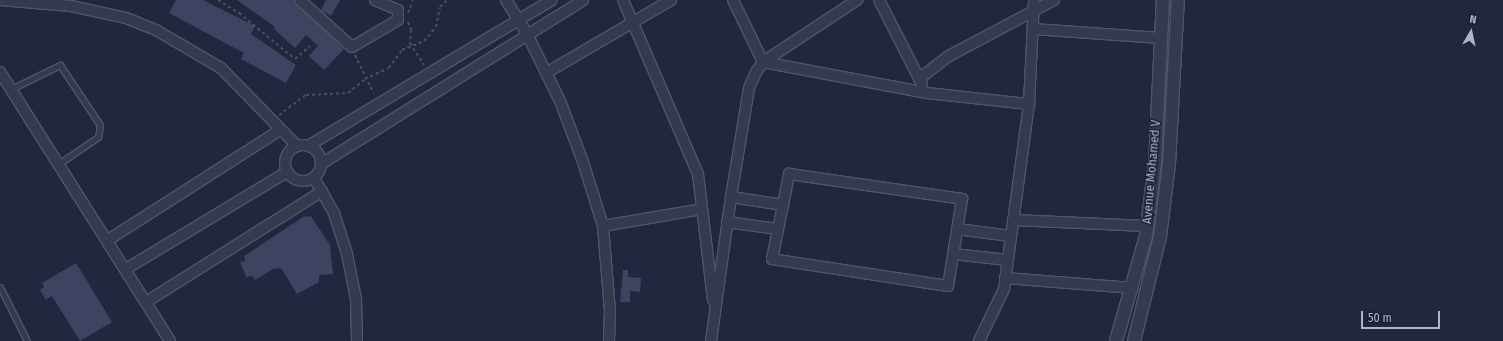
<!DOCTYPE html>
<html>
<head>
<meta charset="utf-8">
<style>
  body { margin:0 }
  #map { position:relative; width:1503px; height:341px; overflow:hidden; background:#21273f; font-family:"Fira Sans Condensed",sans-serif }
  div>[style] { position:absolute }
  .building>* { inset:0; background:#3d4360 }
  .path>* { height:2px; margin-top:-1px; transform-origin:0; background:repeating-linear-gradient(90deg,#41535d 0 3px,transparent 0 6px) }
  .roads { filter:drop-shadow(1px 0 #51556a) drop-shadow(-1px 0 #51556a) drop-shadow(0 1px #51556a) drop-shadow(0 -1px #51556a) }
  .service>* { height:5px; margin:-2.5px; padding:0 2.5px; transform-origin:2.5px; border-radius:2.5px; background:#363a4f }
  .minor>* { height:10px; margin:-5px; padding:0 5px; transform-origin:5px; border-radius:5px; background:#363a4f }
  .minor>.ring { margin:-5px; padding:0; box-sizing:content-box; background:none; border:10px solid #363a4f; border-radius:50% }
  .tertiary>* { height:12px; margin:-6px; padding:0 6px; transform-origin:6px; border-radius:6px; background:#363a4f }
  span { translate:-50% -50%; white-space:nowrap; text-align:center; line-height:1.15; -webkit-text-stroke:3px #1b1f34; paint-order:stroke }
  .street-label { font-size:13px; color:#b1b5ca }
  .north { position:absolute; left:1451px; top:12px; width:40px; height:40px; -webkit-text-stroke:3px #1b1f34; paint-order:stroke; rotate:9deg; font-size:11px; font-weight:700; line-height:16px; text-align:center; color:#b1b5ca }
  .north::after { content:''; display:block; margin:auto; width:14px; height:18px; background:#b1b5ca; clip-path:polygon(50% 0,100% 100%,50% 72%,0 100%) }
  .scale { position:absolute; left:1361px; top:311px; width:79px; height:18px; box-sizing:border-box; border:2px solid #b1b5ca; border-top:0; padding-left:5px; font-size:12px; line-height:14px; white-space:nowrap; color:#b1b5ca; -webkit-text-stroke:3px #1b1f34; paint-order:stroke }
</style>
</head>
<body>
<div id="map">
  <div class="building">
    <div style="clip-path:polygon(176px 0,203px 0,255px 26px,251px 34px,296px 65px,286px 83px,241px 59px,244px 53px,169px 13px)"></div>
    <div style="clip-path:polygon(237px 0,294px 0,344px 49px,324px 70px,309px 56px,318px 46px,306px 35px,295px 48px,274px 29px,275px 27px)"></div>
    <div style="clip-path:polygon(326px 0,340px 0,331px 16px,321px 10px)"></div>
    <div style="clip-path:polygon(311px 216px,330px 245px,333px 274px,319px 275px,319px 282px,297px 294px,281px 268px,273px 269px,255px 280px,252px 276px,246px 277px,240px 262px,245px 261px,244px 256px,303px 217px)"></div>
    <div style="clip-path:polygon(76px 263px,112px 322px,80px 341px,52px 296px,46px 300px,40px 290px,44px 287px,42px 283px)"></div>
    <div style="clip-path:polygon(623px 270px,628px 270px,628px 277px,641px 278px,640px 292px,630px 291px,630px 302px,620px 302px)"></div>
  </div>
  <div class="path">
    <div style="left:218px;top:0;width:25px;rotate:32deg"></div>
    <div style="left:239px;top:13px;width:72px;rotate:39.4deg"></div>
    <div style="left:295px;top:59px;width:20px;rotate:-41deg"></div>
    <div style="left:408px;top:13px;width:14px;rotate:-69deg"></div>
    <div style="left:408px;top:22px;width:9px;rotate:69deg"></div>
    <div style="left:411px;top:30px;width:13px;rotate:94deg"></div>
    <div style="left:410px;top:43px;width:26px;rotate:58deg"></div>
    <div style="left:355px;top:55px;width:43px;rotate:64deg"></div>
    <div style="left:279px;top:115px;width:34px;rotate:-37deg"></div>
    <div style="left:306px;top:95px;width:42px;rotate:-2.7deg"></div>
    <div style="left:348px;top:93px;width:22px;rotate:-39deg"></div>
    <div style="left:365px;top:79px;width:26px;rotate:-25deg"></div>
    <div style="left:389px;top:68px;width:22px;rotate:-54deg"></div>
    <div style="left:402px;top:50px;width:24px;rotate:-22deg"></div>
    <div style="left:424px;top:41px;width:18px;rotate:-49deg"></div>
    <div style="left:436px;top:27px;width:20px;rotate:-79deg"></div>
    <div style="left:440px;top:7px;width:10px;rotate:-45deg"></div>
  </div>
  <div class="roads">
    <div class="service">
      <div style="left:11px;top:89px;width:55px;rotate:-26.1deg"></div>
      <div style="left:60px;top:65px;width:72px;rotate:56.3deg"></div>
      <div style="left:100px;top:125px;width:12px;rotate:99deg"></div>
      <div style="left:98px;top:137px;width:50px;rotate:145.7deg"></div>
      <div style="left:0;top:287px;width:60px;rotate:63.4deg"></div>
    </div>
    <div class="minor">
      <div style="left:0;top:0;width:71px;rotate:4.8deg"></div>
      <div style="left:71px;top:6px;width:56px;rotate:12.3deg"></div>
      <div style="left:126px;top:18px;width:32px;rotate:22deg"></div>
      <div style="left:156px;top:30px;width:75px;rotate:30.3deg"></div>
      <div style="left:221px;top:68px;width:109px;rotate:45.7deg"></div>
      <div style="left:300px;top:0;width:70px;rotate:42.1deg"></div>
      <div style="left:352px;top:47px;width:53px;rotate:-30.4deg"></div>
      <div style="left:398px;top:20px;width:10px;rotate:-90deg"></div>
      <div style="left:398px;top:10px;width:25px;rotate:-157deg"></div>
      <div style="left:506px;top:0;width:40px;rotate:58deg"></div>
      <div style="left:527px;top:34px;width:75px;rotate:63.8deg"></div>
      <div style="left:560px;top:101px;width:65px;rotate:69.3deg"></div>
      <div style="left:583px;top:162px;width:67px;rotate:72.6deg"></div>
      <div style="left:603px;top:226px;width:85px;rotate:85.3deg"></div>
      <div style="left:610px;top:311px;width:30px;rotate:92deg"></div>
      <div style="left:623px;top:0;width:189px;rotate:66.7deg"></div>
      <div style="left:698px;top:174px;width:127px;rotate:83.2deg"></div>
      <div style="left:733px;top:0;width:69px;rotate:64.2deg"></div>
      <div style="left:763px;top:62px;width:167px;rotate:10.7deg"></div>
      <div style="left:927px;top:93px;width:103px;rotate:6.2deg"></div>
      <div style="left:879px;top:0;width:94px;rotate:62.9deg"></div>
      <div style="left:1033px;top:29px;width:128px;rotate:4deg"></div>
      <div style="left:0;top:72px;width:318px;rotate:57.7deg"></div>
      <div style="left:546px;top:73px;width:145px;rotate:-30.3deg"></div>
      <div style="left:919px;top:79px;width:36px;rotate:-38deg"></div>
      <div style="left:947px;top:57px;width:121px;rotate:-28deg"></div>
      <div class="ring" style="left:285px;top:145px;width:26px;height:26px"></div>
      <div style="left:308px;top:146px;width:284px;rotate:-30.9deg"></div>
      <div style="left:321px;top:164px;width:309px;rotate:-32deg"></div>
      <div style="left:314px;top:178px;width:40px;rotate:60.3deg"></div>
      <div style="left:334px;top:213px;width:43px;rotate:72.4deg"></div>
      <div style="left:347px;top:254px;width:46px;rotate:78.7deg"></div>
      <div style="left:356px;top:299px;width:42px;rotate:88.6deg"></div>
      <div style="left:731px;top:197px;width:53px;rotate:8.7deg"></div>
      <div style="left:783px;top:205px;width:32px;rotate:-79deg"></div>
      <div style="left:789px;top:174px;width:175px;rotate:8.2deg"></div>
      <div style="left:962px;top:199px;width:88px;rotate:99.1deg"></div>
      <div style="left:948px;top:286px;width:178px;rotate:-171.3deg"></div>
      <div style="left:772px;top:259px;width:55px;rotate:-78.5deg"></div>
      <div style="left:1013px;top:220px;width:134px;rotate:2.6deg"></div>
      <div style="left:727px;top:222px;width:51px;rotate:7.8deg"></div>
      <div style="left:603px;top:226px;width:100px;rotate:-9.7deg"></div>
      <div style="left:957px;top:229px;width:54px;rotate:7.4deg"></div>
      <div style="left:108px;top:240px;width:204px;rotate:-32.6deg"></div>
      <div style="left:953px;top:254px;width:55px;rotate:6.2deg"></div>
      <div style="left:126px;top:269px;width:188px;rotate:-31.1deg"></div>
      <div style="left:1005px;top:278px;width:128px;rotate:4.5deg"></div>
      <div style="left:146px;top:302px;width:208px;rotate:-32.2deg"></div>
      <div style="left:711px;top:341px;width:145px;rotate:-82.1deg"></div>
      <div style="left:731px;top:197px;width:110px;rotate:-80.6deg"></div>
      <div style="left:749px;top:88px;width:17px;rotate:-66deg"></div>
      <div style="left:756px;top:72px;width:12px;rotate:-55deg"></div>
      <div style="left:763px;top:62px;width:113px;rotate:-33.4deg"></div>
      <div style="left:979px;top:341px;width:58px;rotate:-64.3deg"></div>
      <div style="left:1004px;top:289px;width:187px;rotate:-82.3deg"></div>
      <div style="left:1029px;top:104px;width:104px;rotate:-87.2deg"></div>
    </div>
    <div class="tertiary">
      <div style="left:1116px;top:341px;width:109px;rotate:-74.1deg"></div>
      <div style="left:1146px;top:236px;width:75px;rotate:-83.1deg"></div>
      <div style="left:1155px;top:162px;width:162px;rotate:-87.2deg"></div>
      <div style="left:1134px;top:341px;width:107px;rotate:-76deg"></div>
      <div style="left:1160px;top:237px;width:74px;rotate:-83deg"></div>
      <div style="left:1169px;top:164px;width:164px;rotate:-86.9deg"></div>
    </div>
  </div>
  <div class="street-label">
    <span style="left:1152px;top:172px;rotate:-85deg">Avenue Mohamed V</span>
  </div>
  <div class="north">N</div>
  <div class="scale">50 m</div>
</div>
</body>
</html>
